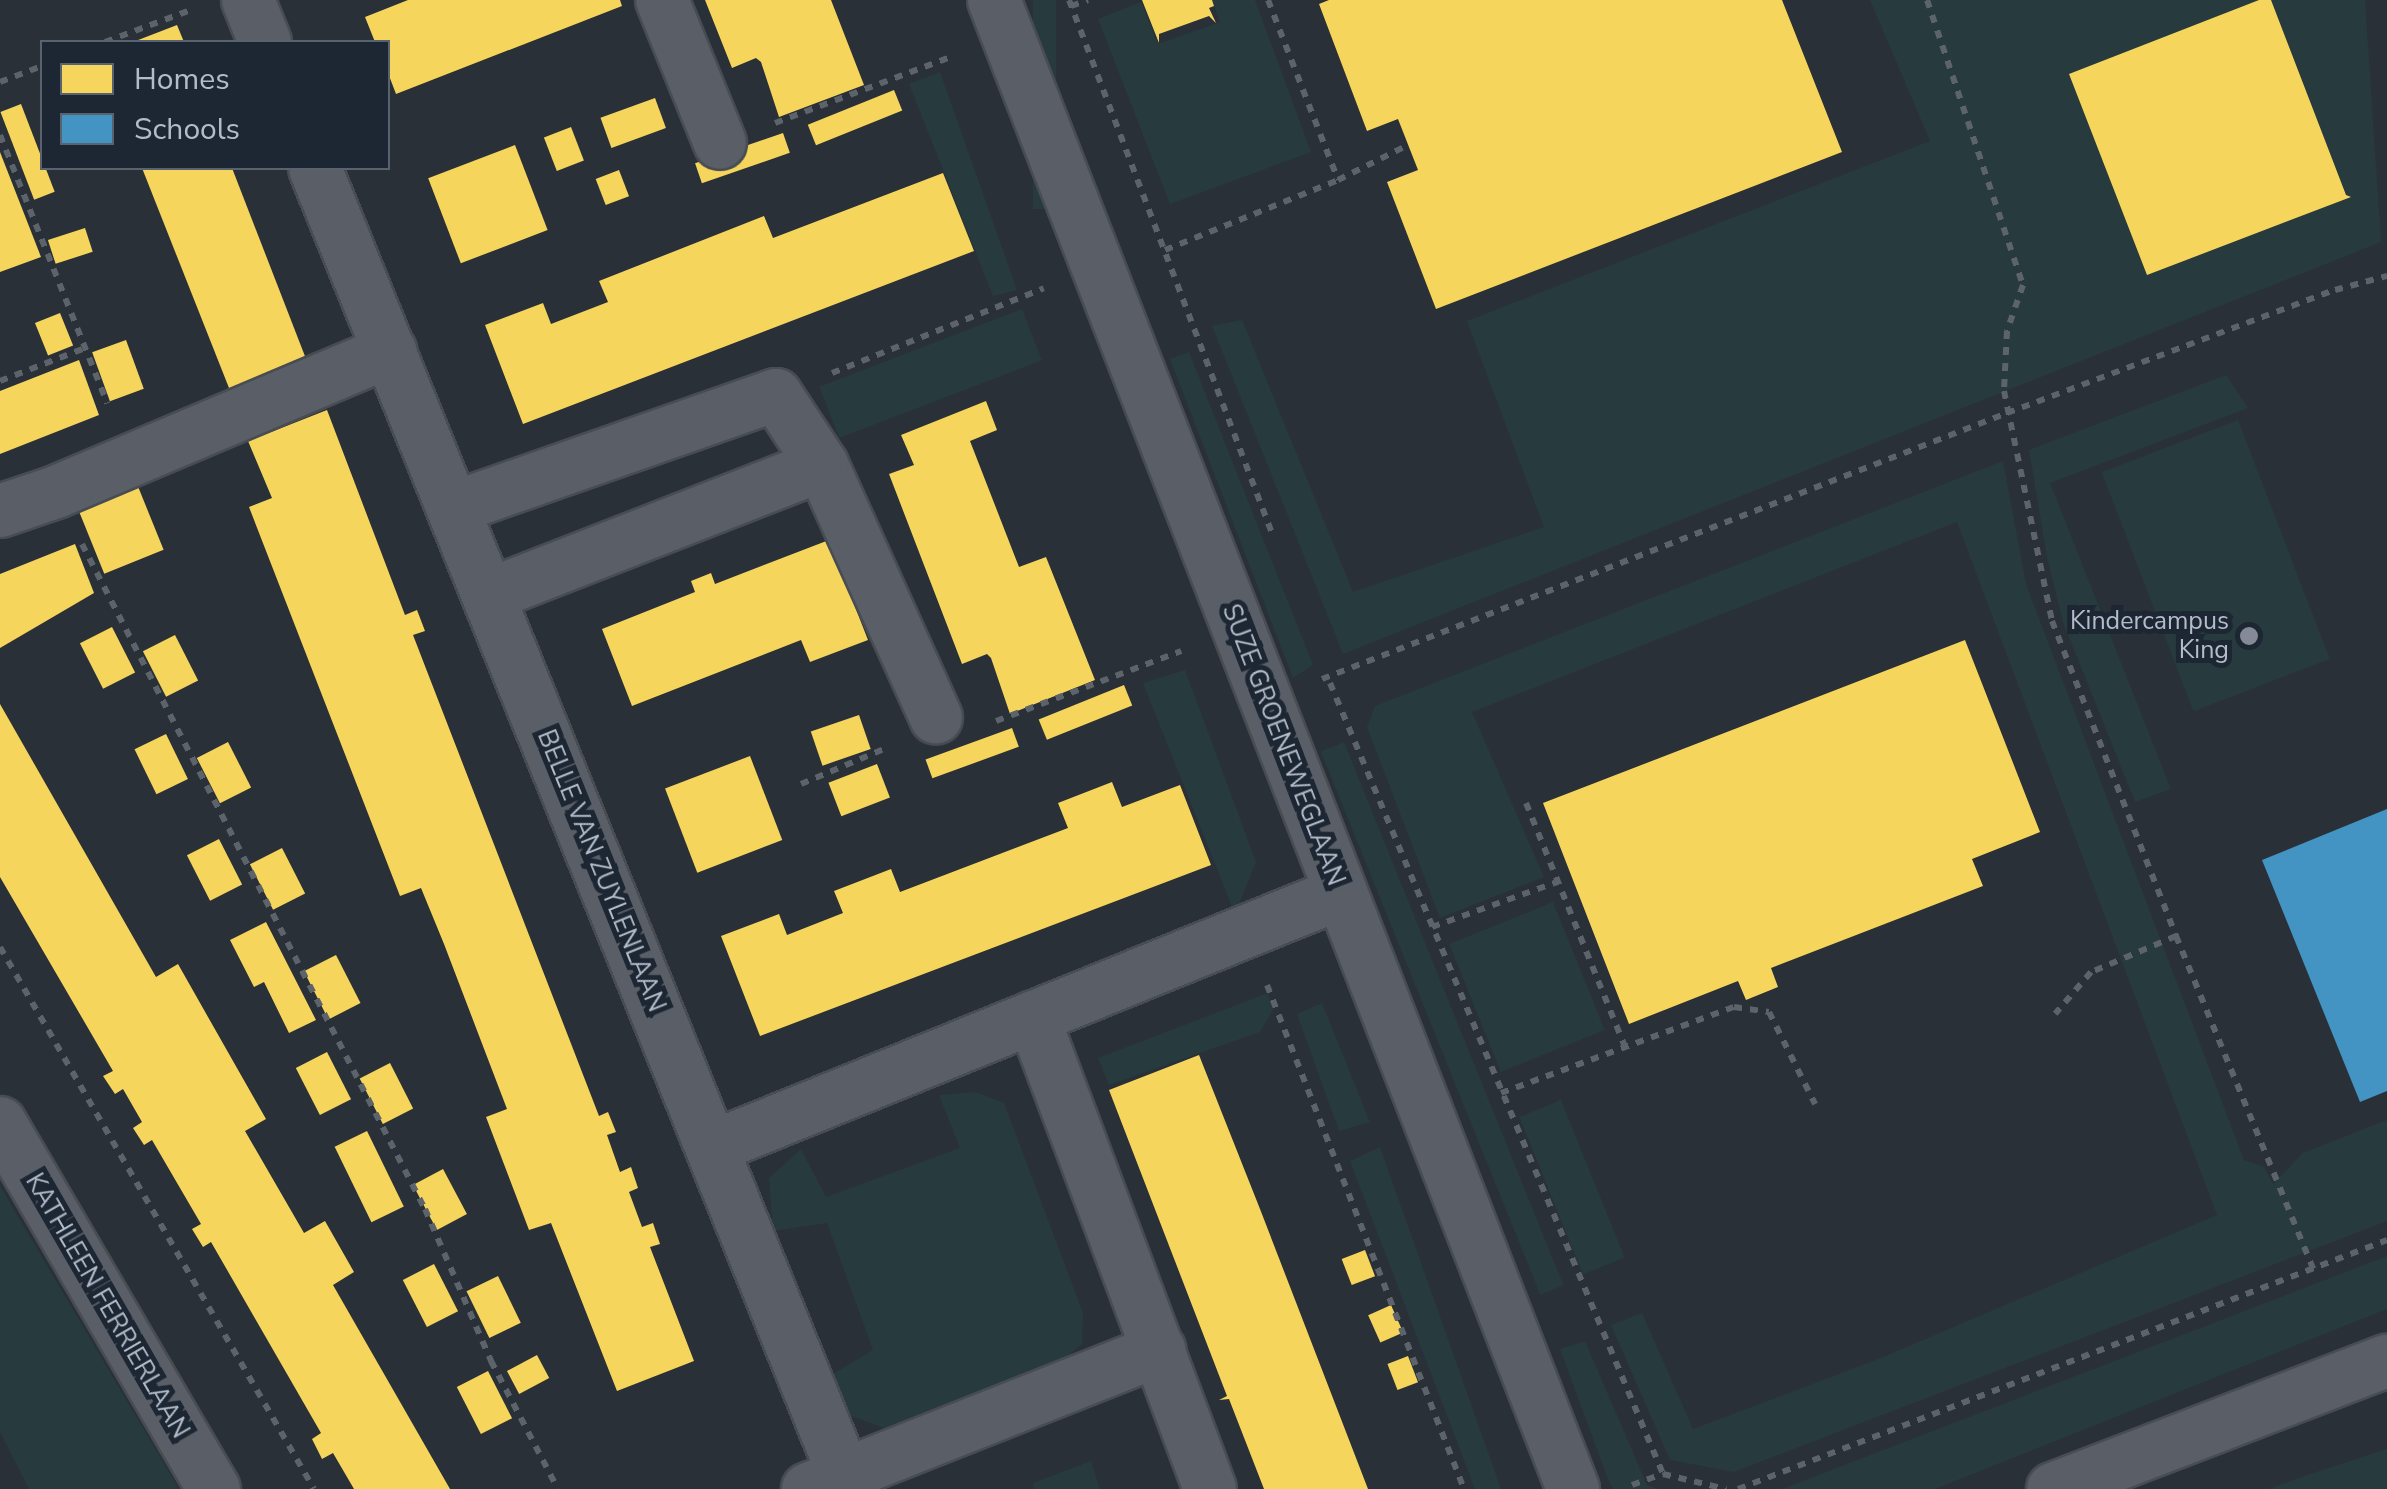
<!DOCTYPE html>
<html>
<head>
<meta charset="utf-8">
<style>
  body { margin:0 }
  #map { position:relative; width:2387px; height:1489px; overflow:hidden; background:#2a3038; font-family:"Nunito Sans",sans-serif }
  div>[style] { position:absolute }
  .green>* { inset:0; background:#273a3e; transform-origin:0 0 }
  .homes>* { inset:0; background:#f6d55c; transform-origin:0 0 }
  .schools>* { inset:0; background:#4393c3 }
  .path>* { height:6px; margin-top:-3px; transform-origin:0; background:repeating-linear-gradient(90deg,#5d636a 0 8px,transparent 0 16px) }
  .roads { filter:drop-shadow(2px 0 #484c53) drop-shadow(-2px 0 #484c53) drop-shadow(0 2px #484c53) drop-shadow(0 -2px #484c53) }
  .minor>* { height:52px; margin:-26px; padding:0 26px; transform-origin:26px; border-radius:26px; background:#5a5e66 }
  .dots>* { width:28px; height:28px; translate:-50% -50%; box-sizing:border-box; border:5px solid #1d2633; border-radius:50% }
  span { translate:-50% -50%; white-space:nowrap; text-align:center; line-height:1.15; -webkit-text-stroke:10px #1d2633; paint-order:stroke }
  .poi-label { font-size:25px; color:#b4bcc9 }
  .right { translate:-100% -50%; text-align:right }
  .street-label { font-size:25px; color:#b4bcc9 }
  .legend { position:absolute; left:40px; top:40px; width:350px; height:130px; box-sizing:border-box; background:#1d2633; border:2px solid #59626f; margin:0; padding:12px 18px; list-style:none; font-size:30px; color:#b4bcc9 }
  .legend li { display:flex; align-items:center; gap:20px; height:50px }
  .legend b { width:50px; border:2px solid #59626f }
</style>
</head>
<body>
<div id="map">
  <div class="green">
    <div style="left:1033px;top:0;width:23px;height:209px"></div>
    <div style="clip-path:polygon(1212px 0,1255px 0,1311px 152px,1170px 204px,1098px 19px,1141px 2px,1158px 44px,1220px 22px)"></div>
    <div style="clip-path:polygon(1870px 0,2365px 0,2381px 242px,1343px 654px,1212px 326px,1242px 320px,1353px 592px,1544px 527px,1467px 321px,1930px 141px)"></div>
    <div style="clip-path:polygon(940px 72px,1017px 290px,993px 296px,909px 84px)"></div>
    <div style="left:1022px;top:309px;width:55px;height:217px;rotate:69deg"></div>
    <div style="clip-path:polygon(1189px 352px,1313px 665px,1293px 678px,1170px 359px)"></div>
    <div style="clip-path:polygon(2226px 375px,2248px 408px,2050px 483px,2171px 789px,2135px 802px,2063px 622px,2047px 557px,2029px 450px)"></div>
    <div style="left:2238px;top:420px;width:256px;height:146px;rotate:69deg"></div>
    <div style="clip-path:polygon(2003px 461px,2026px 584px,2244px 1160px,2264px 1167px,2273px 1184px,2303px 1153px,2387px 1120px,2387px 1221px,1734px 1472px,1670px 1460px,1611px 1325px,1642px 1313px,1693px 1429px,1876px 1360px,2217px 1215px,1957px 522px,1472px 712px,1544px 877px,1440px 918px,1367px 727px,1375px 706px)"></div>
    <div style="clip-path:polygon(1185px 670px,1256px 862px,1235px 914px,1143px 683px)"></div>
    <div style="left:1344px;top:742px;width:586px;height:25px;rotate:68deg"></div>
    <div style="left:1553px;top:902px;width:138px;height:112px;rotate:68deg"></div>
    <div style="clip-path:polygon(1268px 993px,1273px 1010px,1260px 1032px,1109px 1085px,1098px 1058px)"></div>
    <div style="clip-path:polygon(1322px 1003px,1370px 1122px,1339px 1131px,1297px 1014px)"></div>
    <div style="clip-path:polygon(975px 1092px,1004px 1103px,1083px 1313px,1082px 1344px,1065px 1358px,884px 1428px,849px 1415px,828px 1377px,873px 1350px,827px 1223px,773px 1231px,769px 1178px,801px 1149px,826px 1197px,960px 1148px,939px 1095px)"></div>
    <div style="left:1561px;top:1100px;width:170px;height:45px;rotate:68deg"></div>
    <div style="clip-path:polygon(1380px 1147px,1501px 1489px,1475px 1489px,1350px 1161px)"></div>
    <div style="clip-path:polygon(0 1186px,179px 1489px,29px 1489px,0 1432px)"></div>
    <div style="clip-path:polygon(2387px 1256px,2387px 1309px,1935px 1489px,1782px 1489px)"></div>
    <div style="clip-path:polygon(1585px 1341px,1647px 1485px,1658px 1489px,1613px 1489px,1608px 1479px,1560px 1349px)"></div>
    <div style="clip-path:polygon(2387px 1449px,2387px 1489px,2269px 1489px,2307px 1475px)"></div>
    <div style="clip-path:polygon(1091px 1461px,1100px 1489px,1034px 1489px,1033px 1483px)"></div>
  </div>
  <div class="homes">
    <div style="clip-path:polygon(408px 0,620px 0,622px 6px,396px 94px,388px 73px,388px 42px,375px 42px,365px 17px)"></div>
    <div style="clip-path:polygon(705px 0,831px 0,864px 85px,779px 117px,761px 62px,756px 58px,732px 68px)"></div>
    <div style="clip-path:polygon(1142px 0,1212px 0,1214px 6px,1209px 8px,1216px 23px,1209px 16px,1159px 34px,1159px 43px)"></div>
    <div style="clip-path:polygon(1329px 0,1782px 0,1842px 152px,1436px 309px,1387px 182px,1418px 170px,1398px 119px,1367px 131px,1319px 4px)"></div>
    <div style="clip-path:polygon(2259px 0,2271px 0,2346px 195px,2351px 197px,2147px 275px,2069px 74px)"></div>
    <div style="clip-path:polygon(177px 25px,184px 42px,133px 42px)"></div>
    <div style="left:894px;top:90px;width:22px;height:93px;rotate:68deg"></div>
    <div style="left:655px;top:98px;width:32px;height:58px;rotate:70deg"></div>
    <div style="left:21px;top:104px;width:94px;height:22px;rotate:69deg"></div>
    <div style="left:571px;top:127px;width:36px;height:29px;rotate:69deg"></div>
    <div style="left:783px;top:133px;width:21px;height:93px;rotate:71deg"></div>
    <div style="left:515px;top:145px;width:91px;height:93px;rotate:69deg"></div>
    <div style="clip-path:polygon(0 152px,41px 257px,0 272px)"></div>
    <div style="clip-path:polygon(142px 168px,232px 168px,308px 364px,231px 393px)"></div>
    <div style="left:619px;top:170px;width:28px;height:25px;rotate:69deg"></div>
    <div style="clip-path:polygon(943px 173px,974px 251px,523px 424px,485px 325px,543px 303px,551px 324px,608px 302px,599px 281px,764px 216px,773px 238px)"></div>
    <div style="left:85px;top:228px;width:25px;height:39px;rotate:72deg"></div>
    <div style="left:60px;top:313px;width:35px;height:27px;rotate:68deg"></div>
    <div style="left:126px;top:340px;width:52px;height:36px;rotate:70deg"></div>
    <div style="clip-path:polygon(79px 360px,99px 415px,0 454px,0 391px)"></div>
    <div style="clip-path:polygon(986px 401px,997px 430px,970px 441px,1019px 567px,1046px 557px,1095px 680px,1010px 714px,991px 658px,987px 654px,962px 664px,889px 474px,914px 465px,901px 435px)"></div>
    <div style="clip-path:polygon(327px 410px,405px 615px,417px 610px,425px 631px,413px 635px,599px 1116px,608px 1112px,616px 1132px,607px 1135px,620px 1172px,631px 1167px,638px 1188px,629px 1192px,642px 1227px,653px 1223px,660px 1244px,650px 1247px,694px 1361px,617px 1391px,551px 1223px,529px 1230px,486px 1117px,507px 1109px,444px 944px,421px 888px,400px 896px,249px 507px,272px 498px,248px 441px)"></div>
    <div style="left:137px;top:484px;width:71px;height:64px;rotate:68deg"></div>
    <div style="clip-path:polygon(829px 540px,868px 640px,810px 662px,801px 640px,632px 706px,602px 629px,695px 592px,691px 581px,711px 573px,715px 584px)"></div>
    <div style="clip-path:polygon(75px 544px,94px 593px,0 648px,0 574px)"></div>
    <div style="left:112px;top:627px;width:51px;height:36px;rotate:63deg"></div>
    <div style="left:175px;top:635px;width:51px;height:36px;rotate:63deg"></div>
    <div style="clip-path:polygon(1965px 640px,2040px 832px,1972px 859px,1983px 886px,1771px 968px,1778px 987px,1746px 1000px,1738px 981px,1629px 1024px,1543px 803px)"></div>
    <div style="left:1124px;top:685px;width:22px;height:92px;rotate:68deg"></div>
    <div style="clip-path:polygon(0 704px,156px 977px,178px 964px,208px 1017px,266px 1119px,245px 1131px,304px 1233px,325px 1221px,354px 1272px,333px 1285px,450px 1489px,354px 1489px,333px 1453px,322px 1459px,312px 1439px,321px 1433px,211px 1242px,203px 1247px,192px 1229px,201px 1224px,152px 1140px,144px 1145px,133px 1128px,142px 1122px,123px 1089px,115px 1094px,103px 1076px,113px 1071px,0 877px)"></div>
    <div style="left:859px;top:715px;width:36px;height:51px;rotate:71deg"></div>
    <div style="left:1012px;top:728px;width:20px;height:92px;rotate:70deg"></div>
    <div style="left:166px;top:734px;width:50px;height:35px;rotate:64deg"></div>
    <div style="left:228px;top:742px;width:51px;height:35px;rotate:63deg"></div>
    <div style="left:750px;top:756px;width:90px;height:91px;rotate:69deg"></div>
    <div style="left:877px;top:764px;width:36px;height:52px;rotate:69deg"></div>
    <div style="clip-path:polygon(1112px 782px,1122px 807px,1180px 785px,1211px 865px,760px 1036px,721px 936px,779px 914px,787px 935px,843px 913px,834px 891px,891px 869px,900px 892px,1068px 828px,1058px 803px)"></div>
    <div style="left:219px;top:839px;width:51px;height:36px;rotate:63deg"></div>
    <div style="left:282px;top:848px;width:51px;height:36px;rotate:63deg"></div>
    <div style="clip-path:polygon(266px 922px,316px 1020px,289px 1033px,264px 982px,254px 987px,230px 940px)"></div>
    <div style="left:336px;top:955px;width:54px;height:36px;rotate:63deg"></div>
    <div style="left:327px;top:1052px;width:53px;height:35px;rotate:63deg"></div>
    <div style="clip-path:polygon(1199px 1055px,1260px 1209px,1368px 1489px,1264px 1489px,1229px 1399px,1219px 1400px,1227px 1396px,1109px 1090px)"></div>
    <div style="left:390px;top:1063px;width:51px;height:34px;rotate:63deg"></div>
    <div style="left:367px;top:1131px;width:84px;height:36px;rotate:64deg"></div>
    <div style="left:443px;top:1169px;width:51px;height:34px;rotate:62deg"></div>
    <div style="left:1365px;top:1250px;width:28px;height:25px;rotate:69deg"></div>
    <div style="left:434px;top:1264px;width:53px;height:35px;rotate:63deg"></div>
    <div style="left:498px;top:1276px;width:52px;height:35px;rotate:64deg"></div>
    <div style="left:1391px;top:1305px;width:30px;height:25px;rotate:66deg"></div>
    <div style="left:537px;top:1355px;width:26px;height:34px;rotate:62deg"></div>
    <div style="left:1408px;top:1356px;width:28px;height:22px;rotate:69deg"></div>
    <div style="left:488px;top:1371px;width:53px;height:35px;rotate:63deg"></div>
  </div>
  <div class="schools">
    <div style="clip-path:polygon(2387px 809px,2387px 1091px,2360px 1102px,2262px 860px)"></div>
  </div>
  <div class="path">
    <div style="left:1069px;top:0;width:574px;rotate:69.16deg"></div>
    <div style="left:1268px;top:0;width:193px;rotate:68.7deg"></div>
    <div style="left:1927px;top:0;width:301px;rotate:71.4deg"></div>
    <div style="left:2023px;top:285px;width:49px;rotate:109.2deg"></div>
    <div style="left:2007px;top:331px;width:60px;rotate:92.9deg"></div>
    <div style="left:2004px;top:391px;width:235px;rotate:78.2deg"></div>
    <div style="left:2052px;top:621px;width:339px;rotate:68.5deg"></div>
    <div style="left:2176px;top:936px;width:92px;rotate:157deg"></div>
    <div style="left:2091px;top:972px;width:55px;rotate:130.6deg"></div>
    <div style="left:1071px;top:6px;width:18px;rotate:-19deg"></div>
    <div style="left:105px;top:42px;width:89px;rotate:-20.5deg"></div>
    <div style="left:0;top:82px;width:45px;rotate:-20.9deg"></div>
    <div style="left:775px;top:123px;width:188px;rotate:-20.6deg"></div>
    <div style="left:0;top:135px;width:289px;rotate:68.2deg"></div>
    <div style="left:1165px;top:250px;width:187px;rotate:-22deg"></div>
    <div style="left:1338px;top:180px;width:78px;rotate:-26.6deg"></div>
    <div style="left:832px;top:373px;width:228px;rotate:-21.8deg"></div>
    <div style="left:0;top:381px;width:91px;rotate:-21.2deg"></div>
    <div style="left:82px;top:544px;width:748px;rotate:62.72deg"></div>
    <div style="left:425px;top:1209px;width:166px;rotate:66.5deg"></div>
    <div style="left:491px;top:1361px;width:144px;rotate:62.4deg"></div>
    <div style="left:1322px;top:679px;width:735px;rotate:-21.22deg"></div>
    <div style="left:2007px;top:413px;width:350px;rotate:-20.6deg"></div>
    <div style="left:2335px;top:290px;width:54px;rotate:-15.1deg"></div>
    <div style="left:1330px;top:683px;width:858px;rotate:67.17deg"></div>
    <div style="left:996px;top:721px;width:198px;rotate:-20.7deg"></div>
    <div style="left:801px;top:784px;width:90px;rotate:-22.9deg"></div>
    <div style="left:1526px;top:803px;width:263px;rotate:67.9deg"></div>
    <div style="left:1432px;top:927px;width:133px;rotate:-19.8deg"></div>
    <div style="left:2176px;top:936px;width:360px;rotate:67.6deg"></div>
    <div style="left:0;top:947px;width:626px;rotate:59.91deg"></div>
    <div style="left:1267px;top:985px;width:541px;rotate:68.65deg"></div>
    <div style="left:1501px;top:1093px;width:248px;rotate:-20.3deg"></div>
    <div style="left:1734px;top:1007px;width:35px;rotate:8deg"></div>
    <div style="left:1769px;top:1012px;width:103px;rotate:63.4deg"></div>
    <div style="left:1632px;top:1485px;width:33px;rotate:-20deg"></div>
    <div style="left:1663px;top:1474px;width:65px;rotate:13.4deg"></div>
    <div style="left:1738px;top:1489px;width:695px;rotate:-20.99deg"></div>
  </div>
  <div class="roads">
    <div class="minor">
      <div style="left:248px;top:0;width:45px;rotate:68deg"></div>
      <div style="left:662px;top:0;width:154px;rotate:67.9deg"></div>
      <div style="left:994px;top:0;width:1598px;rotate:68.75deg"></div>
      <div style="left:315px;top:168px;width:1410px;rotate:67.96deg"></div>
      <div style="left:822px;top:465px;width:277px;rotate:65.7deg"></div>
      <div style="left:453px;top:508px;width:342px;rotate:-19.3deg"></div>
      <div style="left:776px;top:395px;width:84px;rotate:56.7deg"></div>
      <div style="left:822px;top:465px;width:357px;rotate:158.7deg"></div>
      <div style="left:0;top:511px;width:59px;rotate:-18.7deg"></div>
      <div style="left:56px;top:492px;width:363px;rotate:-22.9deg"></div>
      <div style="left:1033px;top:1017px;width:504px;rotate:69.44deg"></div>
      <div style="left:0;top:1123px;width:424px;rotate:59.7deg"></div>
      <div style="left:713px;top:1147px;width:677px;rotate:-22.02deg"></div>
      <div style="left:808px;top:1489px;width:378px;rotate:-21.6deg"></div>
      <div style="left:2053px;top:1489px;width:358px;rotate:-21deg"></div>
    </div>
  </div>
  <div class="dots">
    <div style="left:2249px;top:636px;background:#848b96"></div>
  </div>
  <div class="poi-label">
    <span class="right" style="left:2229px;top:636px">Kindercampus<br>King</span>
  </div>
  <div class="street-label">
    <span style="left:1283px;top:745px;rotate:69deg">SUZE GROENEWEGLAAN</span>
    <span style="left:601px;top:871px;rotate:68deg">BELLE VAN ZUYLENLAAN</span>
    <span style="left:107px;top:1306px;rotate:60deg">KATHLEEN FERRIERLAAN</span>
  </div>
  <ul class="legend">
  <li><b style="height:28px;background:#f6d55c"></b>Homes</li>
  <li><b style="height:28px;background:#4393c3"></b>Schools</li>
  </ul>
</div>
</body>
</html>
